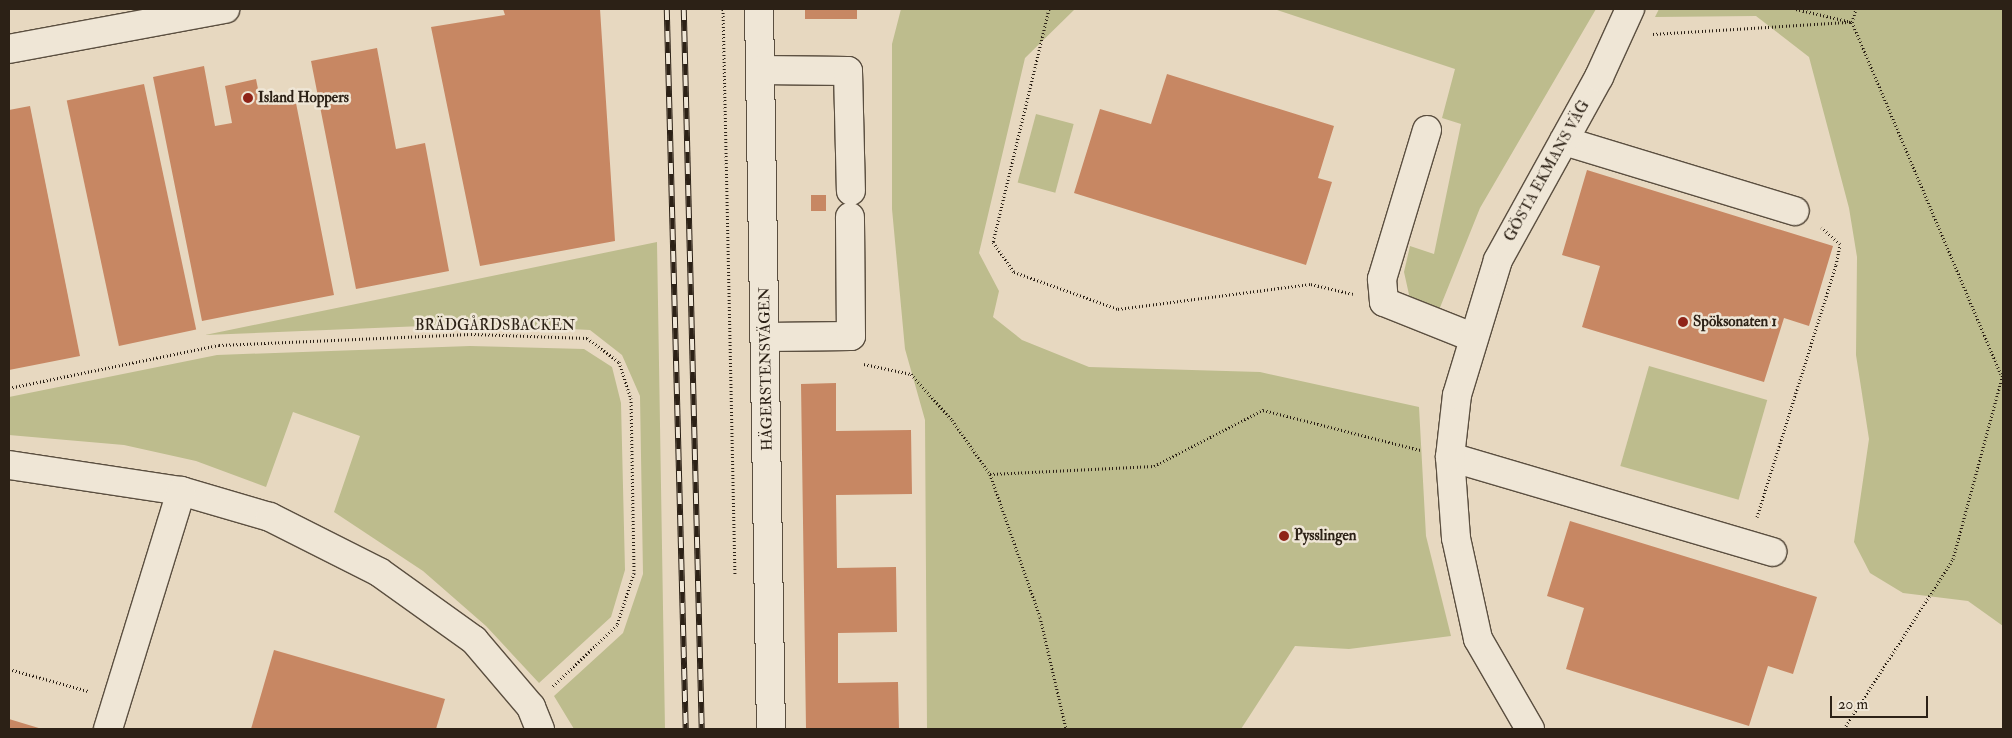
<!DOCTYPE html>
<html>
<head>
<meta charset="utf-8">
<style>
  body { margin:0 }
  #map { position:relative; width:2012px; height:738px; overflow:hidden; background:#e7d8c0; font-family:"IM FELL Double Pica",serif }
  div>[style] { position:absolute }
  .green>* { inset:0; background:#bdbc8d; transform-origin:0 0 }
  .building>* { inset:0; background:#c78763; transform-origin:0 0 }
  .path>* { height:3px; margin-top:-1.5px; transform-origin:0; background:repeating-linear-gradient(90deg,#2c2116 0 1px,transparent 0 3.5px) }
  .roads { filter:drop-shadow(1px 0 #5b4f40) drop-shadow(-1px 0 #5b4f40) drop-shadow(0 1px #5b4f40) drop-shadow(0 -1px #5b4f40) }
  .minor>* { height:28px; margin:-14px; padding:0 14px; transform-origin:14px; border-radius:14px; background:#efe6d6 }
  .rail>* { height:5.5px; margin-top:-2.75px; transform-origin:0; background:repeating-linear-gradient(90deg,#efe6d6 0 11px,#2c2116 0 22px); box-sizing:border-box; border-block:1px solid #2c2116 }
  .dots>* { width:14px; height:14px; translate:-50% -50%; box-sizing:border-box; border:2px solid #efe6d6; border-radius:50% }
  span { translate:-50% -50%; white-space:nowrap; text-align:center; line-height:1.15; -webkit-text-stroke:5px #efe6d6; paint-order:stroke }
  .poi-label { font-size:15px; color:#2c2116; font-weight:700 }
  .left { translate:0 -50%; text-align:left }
  .street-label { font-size:15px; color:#2c2116 }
  .frame { position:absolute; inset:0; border:10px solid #2c2116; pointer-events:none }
  .scale { position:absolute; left:1830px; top:696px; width:98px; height:22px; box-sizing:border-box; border:2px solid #2c2116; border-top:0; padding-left:6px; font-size:15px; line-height:18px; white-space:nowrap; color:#2c2116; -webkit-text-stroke:4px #efe6d6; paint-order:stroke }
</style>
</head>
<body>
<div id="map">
  <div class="green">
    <div style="clip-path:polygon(901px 9px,1075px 9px,1025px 58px,979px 253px,999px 291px,993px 317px,1022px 340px,1089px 367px,1260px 372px,1419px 407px,1426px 536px,1451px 636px,1349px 649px,1295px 646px,1241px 729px,927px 729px,925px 420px,905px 349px,892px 209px,892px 44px)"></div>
    <div style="clip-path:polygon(1274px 9px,1596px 9px,1480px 208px,1439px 310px,1410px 299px,1404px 272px,1410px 246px,1434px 254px,1461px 124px,1442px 118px,1455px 69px)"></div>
    <div style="clip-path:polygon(1659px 9px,2003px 9px,2003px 626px,1968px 601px,1903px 593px,1870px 573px,1854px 542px,1869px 439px,1856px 355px,1857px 257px,1849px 208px,1809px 57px,1756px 16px,1655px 17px)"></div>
    <div style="left:1036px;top:114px;width:39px;height:71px;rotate:15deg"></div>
    <div style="clip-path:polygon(657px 242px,665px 729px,574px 729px,554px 696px,623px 633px,643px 574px,640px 396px,622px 355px,590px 330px,471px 324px,205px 335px)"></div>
    <div style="clip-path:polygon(470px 346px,584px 349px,612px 367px,621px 403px,625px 570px,611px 617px,539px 683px,486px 626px,423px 571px,334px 512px,360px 436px,293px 412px,266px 487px,196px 461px,124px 445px,9px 435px,9px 397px,217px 355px)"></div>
    <div style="left:1649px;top:366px;width:123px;height:104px;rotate:16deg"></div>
  </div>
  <div class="building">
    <div style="clip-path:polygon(503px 9px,600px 9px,615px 241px,480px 266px,431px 27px,505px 15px)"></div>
    <div style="left:805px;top:9px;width:52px;height:10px"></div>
    <div style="clip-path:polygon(377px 48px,396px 149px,425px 143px,449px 271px,356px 289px,311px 61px)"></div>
    <div style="clip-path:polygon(204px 66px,215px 126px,232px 123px,225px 86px,256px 79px,261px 104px,295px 98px,334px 295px,202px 321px,153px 77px)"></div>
    <div style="clip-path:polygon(1167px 74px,1334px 126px,1318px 178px,1332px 182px,1306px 265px,1074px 193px,1100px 109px,1151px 124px)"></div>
    <div style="left:144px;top:84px;width:251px;height:79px;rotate:78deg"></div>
    <div style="clip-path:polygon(30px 106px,80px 356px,9px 370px,9px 110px)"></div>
    <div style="clip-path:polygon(1587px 170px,1833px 246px,1809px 326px,1784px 318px,1764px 382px,1582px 327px,1600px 266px,1562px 255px)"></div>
    <div style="left:826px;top:195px;width:16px;height:15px;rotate:90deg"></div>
    <div style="clip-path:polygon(836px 383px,836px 431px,911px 430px,912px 494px,836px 495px,837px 568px,896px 567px,897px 632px,838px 633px,838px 683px,898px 682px,899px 729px,806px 729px,801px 384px)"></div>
    <div style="clip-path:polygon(1570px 521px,1817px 597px,1793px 674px,1768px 666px,1749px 726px,1566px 669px,1584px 608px,1547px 596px)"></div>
    <div style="clip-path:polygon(274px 650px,445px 699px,436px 729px,251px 729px)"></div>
    <div style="clip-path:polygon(9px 719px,42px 729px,9px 729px)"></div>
  </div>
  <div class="path">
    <div style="left:723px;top:9px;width:566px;rotate:88.79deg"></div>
    <div style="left:1049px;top:9px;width:240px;rotate:103.5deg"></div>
    <div style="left:993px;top:242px;width:37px;rotate:55deg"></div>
    <div style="left:1014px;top:272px;width:110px;rotate:19.6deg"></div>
    <div style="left:1118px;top:309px;width:195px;rotate:-7.4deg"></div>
    <div style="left:1311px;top:284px;width:43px;rotate:13.4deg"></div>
    <div style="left:1796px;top:9px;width:57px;rotate:13.1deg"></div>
    <div style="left:1852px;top:22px;width:382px;rotate:67.1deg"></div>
    <div style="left:1653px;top:34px;width:199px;rotate:-3.5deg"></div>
    <div style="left:1852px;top:22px;width:14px;rotate:-73deg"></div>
    <div style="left:864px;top:364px;width:48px;rotate:12deg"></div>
    <div style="left:911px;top:374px;width:62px;rotate:48.3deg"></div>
    <div style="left:952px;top:420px;width:66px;rotate:54.9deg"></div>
    <div style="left:990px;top:474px;width:151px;rotate:70.7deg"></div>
    <div style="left:1040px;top:617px;width:115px;rotate:76.9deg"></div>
    <div style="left:9px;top:388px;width:214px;rotate:-11.6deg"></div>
    <div style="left:219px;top:345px;width:252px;rotate:-2.5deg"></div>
    <div style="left:471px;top:334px;width:116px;rotate:2deg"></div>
    <div style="left:587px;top:338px;width:40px;rotate:37deg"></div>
    <div style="left:619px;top:362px;width:38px;rotate:72deg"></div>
    <div style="left:631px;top:398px;width:175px;rotate:89deg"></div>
    <div style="left:634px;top:573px;width:55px;rotate:108.1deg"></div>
    <div style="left:617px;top:625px;width:90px;rotate:136.4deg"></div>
    <div style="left:990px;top:474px;width:164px;rotate:-2.8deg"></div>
    <div style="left:1154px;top:466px;width:123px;rotate:-27.2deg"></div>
    <div style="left:1263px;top:410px;width:162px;rotate:14.3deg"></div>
    <div style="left:1757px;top:517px;width:264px;rotate:-72.6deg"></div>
    <div style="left:1836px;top:265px;width:21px;rotate:-79deg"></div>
    <div style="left:1840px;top:244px;width:25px;rotate:-138deg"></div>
    <div style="left:9px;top:669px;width:82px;rotate:15.6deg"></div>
    <div style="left:1844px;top:729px;width:202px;rotate:-57.3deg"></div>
    <div style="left:1953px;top:559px;width:192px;rotate:-74.9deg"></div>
  </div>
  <div class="roads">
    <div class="minor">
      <div style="left:759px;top:9px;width:720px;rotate:89.05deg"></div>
      <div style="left:9px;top:49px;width:220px;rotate:-10.5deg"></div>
      <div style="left:760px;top:70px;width:88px;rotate:0.7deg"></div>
      <div style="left:848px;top:71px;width:120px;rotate:88.6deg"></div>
      <div style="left:1427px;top:130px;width:156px;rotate:106.8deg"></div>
      <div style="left:1382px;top:279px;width:23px;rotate:85deg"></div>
      <div style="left:1384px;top:302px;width:95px;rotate:21.7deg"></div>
      <div style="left:1564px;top:141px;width:241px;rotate:16.9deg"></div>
      <div style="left:766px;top:337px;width:85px;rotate:-0.7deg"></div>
      <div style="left:851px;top:336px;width:119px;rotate:-90.5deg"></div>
      <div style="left:1450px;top:457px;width:336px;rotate:16.4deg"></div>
      <div style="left:9px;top:465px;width:174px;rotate:8.6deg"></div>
      <div style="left:181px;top:491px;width:93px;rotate:16.3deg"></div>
      <div style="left:270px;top:517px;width:122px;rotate:26.8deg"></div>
      <div style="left:379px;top:572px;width:117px;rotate:35.6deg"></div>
      <div style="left:474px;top:640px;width:88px;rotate:49.6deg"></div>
      <div style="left:531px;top:707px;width:24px;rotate:68deg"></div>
      <div style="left:108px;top:729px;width:249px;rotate:-72.9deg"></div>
      <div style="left:1530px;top:729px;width:104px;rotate:-120deg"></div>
      <div style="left:1478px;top:639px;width:103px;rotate:-102.3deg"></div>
      <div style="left:1456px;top:538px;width:81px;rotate:-94.2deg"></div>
      <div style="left:1450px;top:457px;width:62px;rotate:-83.6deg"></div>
      <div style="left:1457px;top:395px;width:141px;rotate:-73.1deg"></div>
      <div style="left:1498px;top:260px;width:209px;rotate:-61.1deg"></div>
      <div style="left:1599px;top:77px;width:75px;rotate:-65.5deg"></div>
    </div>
  </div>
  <div class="rail">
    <div style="left:667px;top:9px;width:720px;rotate:88.49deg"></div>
    <div style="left:684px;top:9px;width:720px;rotate:88.57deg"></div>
  </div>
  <div class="dots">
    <div style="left:248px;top:98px;background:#8f2418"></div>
    <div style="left:1683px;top:322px;background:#8f2418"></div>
    <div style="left:1284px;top:536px;background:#8f2418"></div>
  </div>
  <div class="poi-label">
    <span class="left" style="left:258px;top:98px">Island Hoppers</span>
    <span class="left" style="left:1693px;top:322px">Spöksonaten 1</span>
    <span class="left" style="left:1294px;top:536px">Pysslingen</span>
  </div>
  <div class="street-label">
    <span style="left:1547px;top:171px;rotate:-61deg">GÖSTA EKMANS VÄG</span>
    <span style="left:495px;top:326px">BRÄDGÅRDSBACKEN</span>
    <span style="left:766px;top:369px;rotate:-91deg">HÄGERSTENSVÄGEN</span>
  </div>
  <div class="frame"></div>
  <div class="scale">20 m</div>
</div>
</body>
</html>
